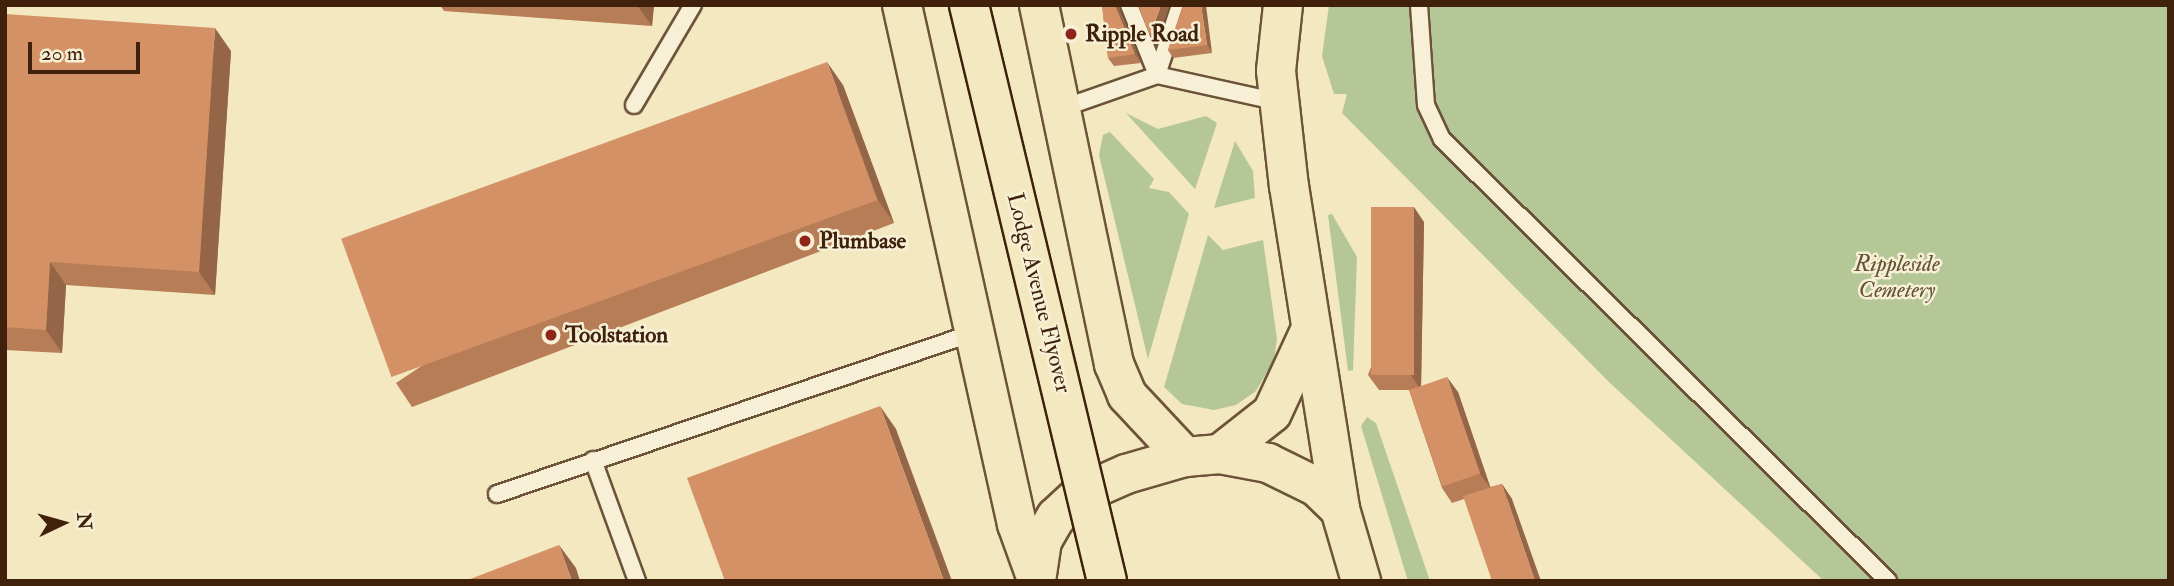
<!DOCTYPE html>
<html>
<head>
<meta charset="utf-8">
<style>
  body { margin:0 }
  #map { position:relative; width:2174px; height:586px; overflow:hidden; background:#f3e8c0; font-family:"IM FELL Double Pica",serif }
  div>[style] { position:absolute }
  .green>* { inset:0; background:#b5c797 }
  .roads { filter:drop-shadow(2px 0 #6c5339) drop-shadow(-2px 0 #6c5339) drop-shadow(0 2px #6c5339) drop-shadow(0 -2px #6c5339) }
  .lane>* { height:16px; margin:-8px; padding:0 8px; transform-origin:8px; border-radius:8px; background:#f7f0d6 }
  .primary>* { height:38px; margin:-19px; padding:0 19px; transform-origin:19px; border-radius:19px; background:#f3e8c0 }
  .highway>* { height:38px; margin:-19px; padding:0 19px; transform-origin:19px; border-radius:19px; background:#f3e8c0 }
  .bridges { filter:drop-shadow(2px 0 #3f210c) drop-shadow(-2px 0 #3f210c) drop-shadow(0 2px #3f210c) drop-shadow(0 -2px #3f210c) }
  .highway-bridge>* { height:38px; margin:-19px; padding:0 19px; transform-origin:19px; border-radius:19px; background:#f3e8c0 }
  .wall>* { inset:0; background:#b67d57 }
  .shaded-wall>* { inset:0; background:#946647 }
  .building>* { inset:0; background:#d49165; transform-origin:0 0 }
  .dots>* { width:19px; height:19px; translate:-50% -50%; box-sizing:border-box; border:4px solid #f7f0d6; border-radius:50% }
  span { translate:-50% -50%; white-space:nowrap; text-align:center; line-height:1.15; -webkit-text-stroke:5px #f7f0d6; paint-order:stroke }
  .poi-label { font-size:23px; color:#3f210c; font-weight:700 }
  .left { translate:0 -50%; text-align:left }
  .park-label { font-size:23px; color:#625336; font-style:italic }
  .street-label { font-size:23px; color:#3f210c }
  .frame { position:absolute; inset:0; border:7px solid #3f210c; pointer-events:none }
  .north { position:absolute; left:28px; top:488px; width:70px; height:70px; -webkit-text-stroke:5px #f7f0d6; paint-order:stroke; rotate:85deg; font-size:19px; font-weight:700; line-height:28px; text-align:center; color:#3f210c }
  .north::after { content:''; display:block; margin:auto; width:24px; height:32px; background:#3f210c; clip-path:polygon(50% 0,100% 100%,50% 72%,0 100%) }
  .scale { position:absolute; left:28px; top:42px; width:112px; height:32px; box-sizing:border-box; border:4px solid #3f210c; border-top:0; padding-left:9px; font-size:21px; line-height:24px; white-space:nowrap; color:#3f210c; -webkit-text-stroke:5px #f7f0d6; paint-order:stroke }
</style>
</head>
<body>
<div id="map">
  <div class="green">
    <div style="clip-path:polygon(1329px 5px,2169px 5px,2169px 581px,1824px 581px,1609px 382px,1342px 113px,1347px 94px,1334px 94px,1322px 56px)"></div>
    <div style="clip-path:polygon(1126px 113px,1158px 129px,1206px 116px,1217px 123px,1195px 189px)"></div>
    <div style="clip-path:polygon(1110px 132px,1154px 179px,1149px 188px,1169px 192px,1189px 214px,1148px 359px,1099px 155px,1103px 135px)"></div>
    <div style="clip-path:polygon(1235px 141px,1253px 171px,1255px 198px,1214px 208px)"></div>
    <div style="clip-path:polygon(1332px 214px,1357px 257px,1353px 370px,1348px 371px,1328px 215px)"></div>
    <div style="clip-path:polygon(1208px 235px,1223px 250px,1263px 240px,1277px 339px,1274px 360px,1256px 391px,1236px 405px,1214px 410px,1182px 404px,1164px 387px)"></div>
    <div style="clip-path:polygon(1367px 417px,1376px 423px,1430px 581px,1408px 581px,1361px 426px)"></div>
  </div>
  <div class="roads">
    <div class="lane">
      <div style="left:1129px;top:5px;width:75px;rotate:68.2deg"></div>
      <div style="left:1419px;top:5px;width:100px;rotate:86deg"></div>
      <div style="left:1426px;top:105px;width:38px;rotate:65deg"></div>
      <div style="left:1442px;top:139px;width:628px;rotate:44.74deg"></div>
      <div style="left:1157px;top:75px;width:74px;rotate:-71.8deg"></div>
      <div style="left:634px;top:105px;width:116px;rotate:-59.5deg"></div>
      <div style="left:1063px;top:108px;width:100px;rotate:-19.3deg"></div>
      <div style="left:1157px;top:75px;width:125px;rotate:12.5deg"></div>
      <div style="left:593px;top:460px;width:129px;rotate:70deg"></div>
      <div style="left:497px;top:494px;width:506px;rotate:-18.69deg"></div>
    </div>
    <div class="primary">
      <div style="left:1283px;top:5px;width:66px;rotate:96.1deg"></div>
      <div style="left:1276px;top:71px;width:116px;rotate:83.6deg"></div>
      <div style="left:1289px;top:186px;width:327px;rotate:81deg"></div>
      <div style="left:1340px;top:509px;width:75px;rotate:73.7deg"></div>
      <div style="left:1220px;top:454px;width:66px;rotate:-38.3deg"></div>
      <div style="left:1272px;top:413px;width:88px;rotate:-65.2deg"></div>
      <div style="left:1036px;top:581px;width:40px;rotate:-81.5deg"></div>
      <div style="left:1042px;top:541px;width:28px;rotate:-60deg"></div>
      <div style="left:1056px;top:517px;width:34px;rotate:-43deg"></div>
      <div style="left:1081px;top:494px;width:49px;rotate:-24deg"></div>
      <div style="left:1126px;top:474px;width:61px;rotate:-16.1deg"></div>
      <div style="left:1185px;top:457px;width:35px;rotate:-5deg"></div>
      <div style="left:1220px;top:454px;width:49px;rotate:10.6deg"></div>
      <div style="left:1268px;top:463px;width:55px;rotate:26.1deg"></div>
      <div style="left:1317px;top:487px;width:32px;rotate:44deg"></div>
    </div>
    <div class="highway">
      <div style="left:902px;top:5px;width:532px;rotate:77.51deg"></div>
      <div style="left:1017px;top:524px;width:53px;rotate:70.2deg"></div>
      <div style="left:1039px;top:5px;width:367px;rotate:78.2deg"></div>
      <div style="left:1114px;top:364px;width:34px;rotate:67deg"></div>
      <div style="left:1127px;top:395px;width:85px;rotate:46.9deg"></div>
    </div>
  </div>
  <div class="bridges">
    <div class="highway-bridge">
      <div style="left:969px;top:5px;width:592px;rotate:76.53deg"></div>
    </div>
  </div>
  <div class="wall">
    <div style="clip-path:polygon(440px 5px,654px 5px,652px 26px,444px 11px)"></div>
    <div style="clip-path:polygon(1102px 5px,1121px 5px,1119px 8px,1141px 63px,1114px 66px,1108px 58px)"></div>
    <div style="clip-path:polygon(1183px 5px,1212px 53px,1173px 58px,1168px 50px)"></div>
    <div style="clip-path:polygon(5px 14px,231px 51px,215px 295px,66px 285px,62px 353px,5px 350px)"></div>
    <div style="clip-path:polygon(843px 85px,894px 223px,412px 407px,396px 383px)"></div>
    <div style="clip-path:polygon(1424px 222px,1421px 386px,1458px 392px,1490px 487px,1502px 484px,1512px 499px,1464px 499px,1452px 503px,1442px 488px,1409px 390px,1379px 390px,1368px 375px)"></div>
  </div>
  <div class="shaded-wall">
    <div style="clip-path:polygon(637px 5px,654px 5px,652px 26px)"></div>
    <div style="clip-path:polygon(1115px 5px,1121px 5px,1119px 8px,1141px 63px,1135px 54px)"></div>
    <div style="clip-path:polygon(1161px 5px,1170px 5px,1156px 44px,1150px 36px)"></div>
    <div style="clip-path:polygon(1201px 5px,1206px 5px,1212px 53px,1207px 45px)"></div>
    <div style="clip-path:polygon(215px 28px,231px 51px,215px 295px,199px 272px)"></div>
    <div style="clip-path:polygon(827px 62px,843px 85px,894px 223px,878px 200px)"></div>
    <div style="clip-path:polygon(1414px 207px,1424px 222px,1421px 390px,1411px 375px)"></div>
    <div style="clip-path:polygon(50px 262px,66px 285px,62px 353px,46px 330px)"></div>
    <div style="clip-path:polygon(1447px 377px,1458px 392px,1491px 489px,1480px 474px)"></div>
    <div style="clip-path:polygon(880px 406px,896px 429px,952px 581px,944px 581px)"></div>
    <div style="clip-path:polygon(1502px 484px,1512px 499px,1541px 581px,1535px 581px)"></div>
    <div style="clip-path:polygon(559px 545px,576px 568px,580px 581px,572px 581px)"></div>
  </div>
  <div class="building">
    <div style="clip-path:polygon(1102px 5px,1115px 5px,1135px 54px,1108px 58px)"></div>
    <div style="clip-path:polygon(1138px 5px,1161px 5px,1150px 36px)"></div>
    <div style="clip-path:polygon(1183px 5px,1201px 5px,1207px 45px,1168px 50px)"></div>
    <div style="clip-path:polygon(5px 14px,215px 28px,199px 272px,50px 262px,46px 330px,5px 327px)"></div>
    <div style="left:827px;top:62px;width:147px;height:517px;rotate:70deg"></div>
    <div style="left:1371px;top:207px;width:43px;height:168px"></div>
    <div style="left:1447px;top:377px;width:102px;height:40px;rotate:71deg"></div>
    <div style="clip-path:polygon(880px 406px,944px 581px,725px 581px,687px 478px)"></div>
    <div style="clip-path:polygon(1502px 484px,1535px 581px,1492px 581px,1463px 496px)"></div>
    <div style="clip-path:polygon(559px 545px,572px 581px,465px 581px)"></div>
  </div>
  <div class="dots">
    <div style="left:1071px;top:34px;background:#8f2418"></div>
    <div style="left:805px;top:241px;background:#8f2418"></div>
    <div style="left:551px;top:335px;background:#8f2418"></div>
  </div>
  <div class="poi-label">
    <span class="left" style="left:1085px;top:34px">Ripple Road</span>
    <span class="left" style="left:819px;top:241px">Plumbase</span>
    <span class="left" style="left:565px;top:335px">Toolstation</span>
  </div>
  <div class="park-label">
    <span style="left:1897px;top:277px">Rippleside<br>Cemetery</span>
  </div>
  <div class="street-label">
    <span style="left:1039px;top:293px;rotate:76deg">Lodge Avenue Flyover</span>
  </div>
  <div class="frame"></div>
  <div class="north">N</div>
  <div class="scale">20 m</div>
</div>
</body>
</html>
